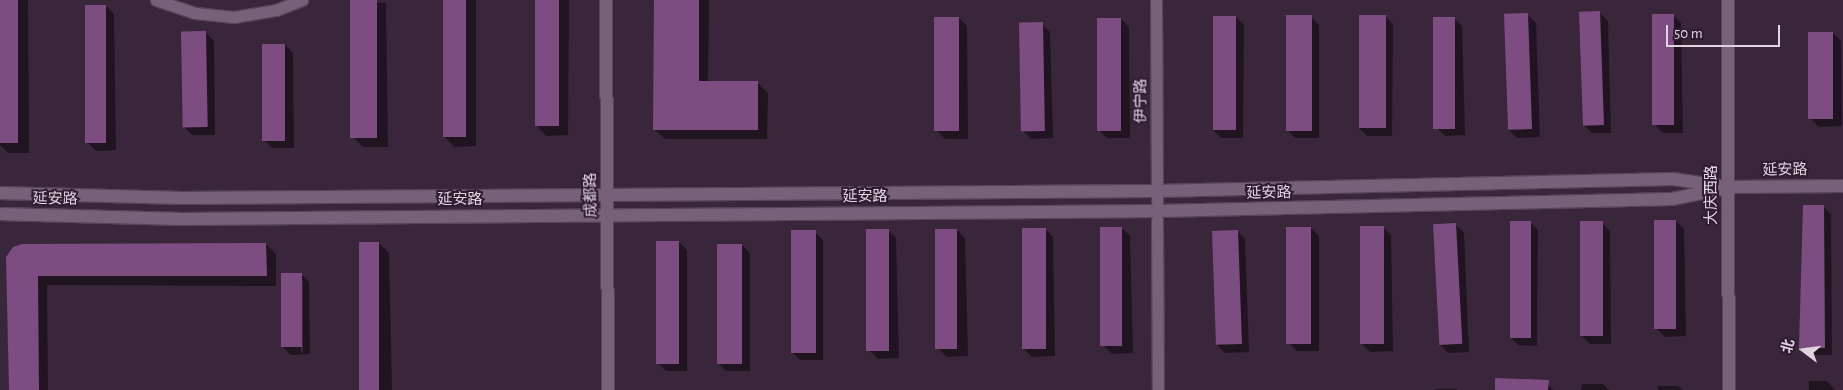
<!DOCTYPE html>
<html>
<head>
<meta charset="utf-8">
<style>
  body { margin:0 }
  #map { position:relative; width:1843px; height:390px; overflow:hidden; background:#3a263b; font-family:"Alegreya Sans","Noto Sans SC",sans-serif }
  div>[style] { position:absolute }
  .shadow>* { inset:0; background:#0007; transform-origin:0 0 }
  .building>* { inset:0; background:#7d4d81; transform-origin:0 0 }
  .roads { filter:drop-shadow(1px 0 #564557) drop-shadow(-1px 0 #564557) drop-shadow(0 1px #564557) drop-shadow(0 -1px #564557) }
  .street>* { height:11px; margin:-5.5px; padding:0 5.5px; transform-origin:5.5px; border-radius:5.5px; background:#776179 }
  .secondary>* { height:12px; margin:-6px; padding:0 6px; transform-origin:6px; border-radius:6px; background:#776179 }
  span { translate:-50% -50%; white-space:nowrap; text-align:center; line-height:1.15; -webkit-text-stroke:4px #2f1c31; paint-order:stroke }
  .street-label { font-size:15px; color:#e0d4e1 }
  .north { position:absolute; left:1778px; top:325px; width:50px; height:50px; -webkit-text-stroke:4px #2f1c31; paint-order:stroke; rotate:285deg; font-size:14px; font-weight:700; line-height:20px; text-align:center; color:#e0d4e1 }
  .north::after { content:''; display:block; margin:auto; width:18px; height:22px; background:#e0d4e1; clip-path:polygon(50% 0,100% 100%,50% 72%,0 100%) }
  .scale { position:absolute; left:1666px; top:25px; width:114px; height:22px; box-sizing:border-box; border:2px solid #e0d4e1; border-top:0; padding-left:6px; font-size:15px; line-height:18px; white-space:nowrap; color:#e0d4e1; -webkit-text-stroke:4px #2f1c31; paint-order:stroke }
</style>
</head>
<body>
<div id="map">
  <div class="shadow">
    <div style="clip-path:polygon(0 0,28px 0,29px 153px,8px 153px,0 145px)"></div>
    <div style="clip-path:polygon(351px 0,386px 3px,388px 147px,363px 147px,353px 137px)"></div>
    <div style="clip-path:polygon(444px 0,476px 0,476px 146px,454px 147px,444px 136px)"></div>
    <div style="clip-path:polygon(536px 0,569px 0,568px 135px,546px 136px,536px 125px)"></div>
    <div style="clip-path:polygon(655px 0,709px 0,708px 82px,757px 82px,768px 93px,767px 139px,665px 139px,654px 129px)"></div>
    <div style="clip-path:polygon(106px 6px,114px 14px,116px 150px,96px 151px,88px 143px)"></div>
    <div style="clip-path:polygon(1600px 13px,1608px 21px,1611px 133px,1592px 133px,1584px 125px)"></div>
    <div style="clip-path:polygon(1528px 15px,1536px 23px,1540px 137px,1517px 138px,1509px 130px)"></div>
    <div style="clip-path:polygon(1673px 15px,1681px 23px,1683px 133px,1663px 133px,1655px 125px)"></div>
    <div style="clip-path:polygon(1385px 16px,1393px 24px,1392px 136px,1367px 136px,1359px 128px)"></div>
    <div style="clip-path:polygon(1236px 17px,1244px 25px,1243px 138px,1221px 138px,1213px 130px)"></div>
    <div style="clip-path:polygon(1311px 17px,1319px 25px,1319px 138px,1295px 138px,1287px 130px)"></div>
    <div style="clip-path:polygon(959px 18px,967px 26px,968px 139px,945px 139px,937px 131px)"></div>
    <div style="clip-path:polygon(1454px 18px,1462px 26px,1465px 135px,1445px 136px,1437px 128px)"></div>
    <div style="clip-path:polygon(1121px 19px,1129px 27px,1130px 138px,1107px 138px,1099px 130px)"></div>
    <div style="clip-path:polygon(1042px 24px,1050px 32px,1053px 138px,1031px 139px,1023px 131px)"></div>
    <div style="clip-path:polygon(206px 33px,214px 41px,215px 135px,192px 135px,184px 127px)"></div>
    <div style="clip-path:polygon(1833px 33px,1841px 41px,1842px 126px,1819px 127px,1811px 119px)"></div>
    <div style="clip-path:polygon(285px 45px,293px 53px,294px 148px,272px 148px,264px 140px)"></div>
    <div style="clip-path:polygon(1824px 207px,1831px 214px,1832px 355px,1808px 355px,1801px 348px)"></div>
    <div style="clip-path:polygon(1676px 221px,1684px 229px,1686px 336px,1665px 337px,1657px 329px)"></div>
    <div style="clip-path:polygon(1530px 222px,1538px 230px,1537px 346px,1518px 345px,1510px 337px)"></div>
    <div style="clip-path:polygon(1602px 223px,1610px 231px,1611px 344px,1590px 344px,1582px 336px)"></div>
    <div style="clip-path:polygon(1456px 225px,1464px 233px,1469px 352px,1448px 353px,1440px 345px)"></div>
    <div style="clip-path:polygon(1383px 227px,1391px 235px,1393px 351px,1370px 352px,1362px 344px)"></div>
    <div style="clip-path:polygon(1122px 228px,1130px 236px,1133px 353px,1112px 354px,1104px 346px)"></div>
    <div style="clip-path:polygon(1311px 228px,1319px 236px,1319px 351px,1297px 351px,1289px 343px)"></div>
    <div style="clip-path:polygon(1045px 229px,1053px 237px,1055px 356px,1032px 357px,1024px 349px)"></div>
    <div style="clip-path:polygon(888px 230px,896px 238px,899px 358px,878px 359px,870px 351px)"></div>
    <div style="clip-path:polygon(957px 230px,965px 238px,968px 356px,947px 357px,939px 349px)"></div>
    <div style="clip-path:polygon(1237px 231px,1245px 239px,1249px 352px,1225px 353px,1217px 345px)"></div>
    <div style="clip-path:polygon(815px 232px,823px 240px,823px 360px,800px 360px,792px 352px)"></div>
    <div style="clip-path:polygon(679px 242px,687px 250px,687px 371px,666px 371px,658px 363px)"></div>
    <div style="clip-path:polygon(379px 243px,389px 253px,392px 390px,364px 390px)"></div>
    <div style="clip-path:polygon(266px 244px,276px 254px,276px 286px,47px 285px,48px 390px,10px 390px,7px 258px)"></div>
    <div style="clip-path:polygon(742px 245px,750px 253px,750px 371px,726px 371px,718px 363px)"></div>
    <div style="clip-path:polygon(evenodd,301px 274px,309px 282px,310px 354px,291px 355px,283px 347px,301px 274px,300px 281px,303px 281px,303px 353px,301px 353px,300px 281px)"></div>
    <div style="clip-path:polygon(1545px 381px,1553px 390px,1496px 390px)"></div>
    <div style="clip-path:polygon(1809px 381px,1827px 381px,1835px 390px,1809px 390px)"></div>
    <div style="clip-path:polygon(1582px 384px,1603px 384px,1609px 390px,1581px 390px)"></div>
    <div style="clip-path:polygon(1658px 386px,1678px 386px,1683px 390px,1658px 390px)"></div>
    <div style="left:1435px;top:389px;width:22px;height:1px"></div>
  </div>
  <div class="building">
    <div style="left:0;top:0;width:18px;height:143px"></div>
    <div style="left:350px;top:0;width:27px;height:138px"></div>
    <div style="left:443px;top:0;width:23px;height:137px"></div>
    <div style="left:535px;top:0;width:24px;height:126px"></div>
    <div style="clip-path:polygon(654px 0,699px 0,699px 81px,758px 81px,758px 130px,653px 130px)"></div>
    <div style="left:85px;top:5px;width:21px;height:138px"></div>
    <div style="left:1600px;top:11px;width:114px;height:21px;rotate:88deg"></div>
    <div style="left:1528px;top:13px;width:116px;height:24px;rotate:88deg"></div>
    <div style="left:1652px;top:14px;width:22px;height:111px"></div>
    <div style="left:1286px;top:15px;width:26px;height:116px"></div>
    <div style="left:1359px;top:15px;width:27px;height:113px"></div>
    <div style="left:1213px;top:16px;width:23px;height:114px"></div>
    <div style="left:934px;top:17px;width:25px;height:114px"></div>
    <div style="left:1433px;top:17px;width:22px;height:112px"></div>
    <div style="left:1097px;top:18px;width:24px;height:113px"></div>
    <div style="left:1043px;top:22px;width:109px;height:24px;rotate:89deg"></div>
    <div style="left:206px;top:31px;width:96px;height:25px;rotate:89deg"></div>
    <div style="left:1808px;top:32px;width:25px;height:87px"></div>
    <div style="left:262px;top:44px;width:23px;height:97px"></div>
    <div style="clip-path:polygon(1803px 205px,1824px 205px,1825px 348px,1799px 348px)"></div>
    <div style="left:1654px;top:220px;width:22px;height:109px"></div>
    <div style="left:1510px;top:221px;width:21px;height:117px"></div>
    <div style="left:1603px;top:221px;width:115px;height:23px;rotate:90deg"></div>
    <div style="left:1456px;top:223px;width:121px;height:23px;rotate:87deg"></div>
    <div style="left:1360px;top:226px;width:24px;height:118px"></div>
    <div style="left:1100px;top:227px;width:22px;height:119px"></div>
    <div style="left:1286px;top:227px;width:25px;height:117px"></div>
    <div style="left:1022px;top:228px;width:24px;height:121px"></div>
    <div style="left:866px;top:229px;width:23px;height:122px"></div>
    <div style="left:935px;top:229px;width:22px;height:120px"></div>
    <div style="left:791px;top:230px;width:25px;height:123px"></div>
    <div style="left:1238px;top:230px;width:114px;height:26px;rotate:88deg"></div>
    <div style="left:656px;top:241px;width:23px;height:123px"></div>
    <div style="left:359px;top:242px;width:20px;height:148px"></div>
    <div style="clip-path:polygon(266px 243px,267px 276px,38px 276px,39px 390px,9px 390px,6px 257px,13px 247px,22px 244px)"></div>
    <div style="left:717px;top:244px;width:25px;height:120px"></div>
    <div style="left:281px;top:273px;width:21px;height:74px"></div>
    <div style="clip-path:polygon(1495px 378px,1549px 380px,1548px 390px,1495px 390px)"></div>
  </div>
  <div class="roads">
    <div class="street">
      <div style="left:156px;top:0;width:41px;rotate:18.4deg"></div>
      <div style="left:195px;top:13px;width:39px;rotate:6deg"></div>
      <div style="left:234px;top:17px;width:43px;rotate:-9.5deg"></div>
      <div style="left:276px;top:10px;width:28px;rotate:-21deg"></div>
      <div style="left:1156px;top:0;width:202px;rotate:89.7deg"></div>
      <div style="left:1157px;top:220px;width:170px;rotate:89.7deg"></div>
    </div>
    <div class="secondary">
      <div style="left:606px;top:0;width:390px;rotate:89.7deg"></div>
      <div style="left:1728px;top:0;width:390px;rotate:89.9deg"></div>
      <div style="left:0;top:193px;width:182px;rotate:1.6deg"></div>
      <div style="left:182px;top:198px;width:975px;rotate:-0.41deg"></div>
      <div style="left:1157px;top:191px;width:516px;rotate:-1.33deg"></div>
      <div style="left:1673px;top:179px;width:56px;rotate:8.3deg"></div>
      <div style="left:1728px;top:187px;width:115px;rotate:-0.5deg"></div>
      <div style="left:0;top:214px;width:182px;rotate:1.6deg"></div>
      <div style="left:182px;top:219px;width:976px;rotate:-0.47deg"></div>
      <div style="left:1158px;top:211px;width:514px;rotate:-1.34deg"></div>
      <div style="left:1672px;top:199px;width:50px;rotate:-11.5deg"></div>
    </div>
  </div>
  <div class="street-label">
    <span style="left:1141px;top:101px;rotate:-90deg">伊宁路</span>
    <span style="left:1785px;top:170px;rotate:-1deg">延安路</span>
    <span style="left:1269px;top:193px;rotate:-1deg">延安路</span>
    <span style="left:591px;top:195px;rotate:-91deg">成都路</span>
    <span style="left:1712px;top:195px;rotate:-90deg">大庆西路</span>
    <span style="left:865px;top:197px">延安路</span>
    <span style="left:55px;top:199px;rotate:1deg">延安路</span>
    <span style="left:460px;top:200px">延安路</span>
  </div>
  <div class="north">北</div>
  <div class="scale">50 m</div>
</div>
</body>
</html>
